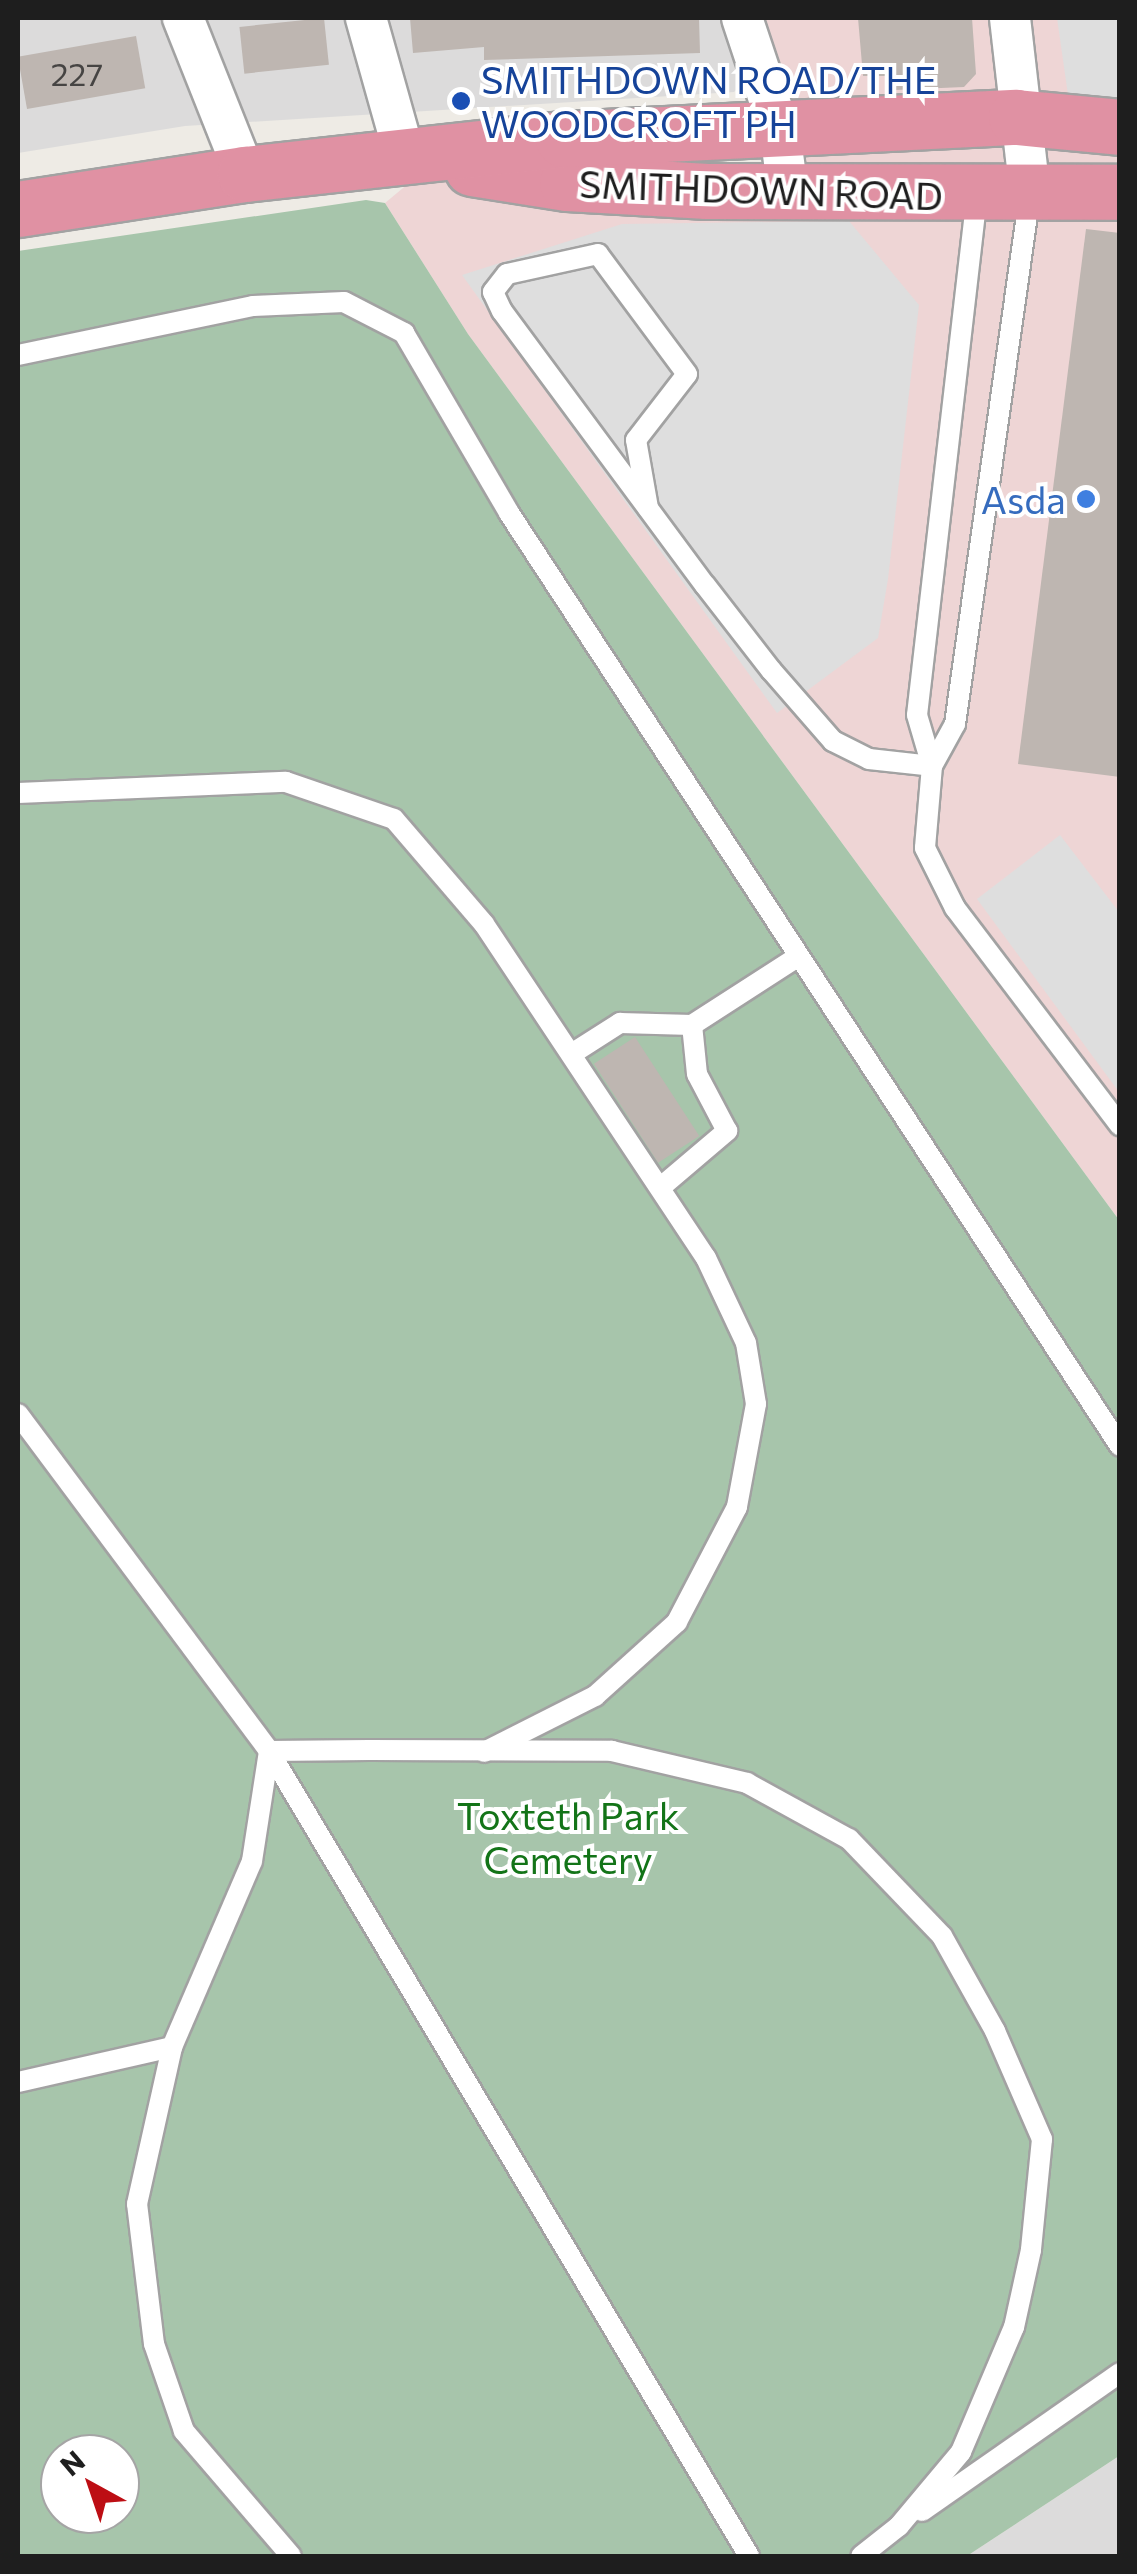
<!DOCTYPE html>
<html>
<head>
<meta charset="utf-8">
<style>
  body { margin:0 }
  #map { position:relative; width:1137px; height:2574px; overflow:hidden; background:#eeebe5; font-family:Commissioner,sans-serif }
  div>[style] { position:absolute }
  .residential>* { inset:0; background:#dcdbdb }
  .commercial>* { inset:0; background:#eed5d5 }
  .cemetery>* { inset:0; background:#a7c5ab }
  .parking>* { inset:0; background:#dedede }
  .building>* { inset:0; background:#beb6b1; transform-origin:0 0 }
  .roads { filter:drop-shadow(2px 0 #a2a2a2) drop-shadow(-2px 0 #a2a2a2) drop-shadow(0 2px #a2a2a2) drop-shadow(0 -2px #a2a2a2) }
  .lane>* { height:20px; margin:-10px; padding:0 10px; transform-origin:10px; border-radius:10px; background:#fff }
  .street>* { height:40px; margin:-20px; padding:0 20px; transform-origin:20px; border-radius:20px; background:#fff }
  .highway>* { height:55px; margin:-27.5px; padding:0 27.5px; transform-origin:27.5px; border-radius:27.5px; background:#e091a3 }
  .dots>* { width:28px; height:28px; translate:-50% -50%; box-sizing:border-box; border:5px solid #fff; border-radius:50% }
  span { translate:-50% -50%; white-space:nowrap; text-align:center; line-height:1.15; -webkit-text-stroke:8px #fff; paint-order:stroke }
  .number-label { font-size:32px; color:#464443 }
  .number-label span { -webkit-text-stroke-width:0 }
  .transit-label { font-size:38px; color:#164399 }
  .left { translate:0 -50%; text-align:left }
  .street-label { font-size:38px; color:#1e1e1e }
  .shop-label { font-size:38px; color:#366cbe }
  .right { translate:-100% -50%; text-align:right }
  .park-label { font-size:38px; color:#137418 }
  .frame { position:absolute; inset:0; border:20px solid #1e1e1e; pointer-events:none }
  .north { position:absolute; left:40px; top:2434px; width:100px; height:100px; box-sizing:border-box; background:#fff; border:2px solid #a5a5a5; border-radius:50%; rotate:320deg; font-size:28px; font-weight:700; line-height:40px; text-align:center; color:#1e1e1e }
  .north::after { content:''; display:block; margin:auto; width:35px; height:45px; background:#bd0e14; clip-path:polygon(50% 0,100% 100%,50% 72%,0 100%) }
</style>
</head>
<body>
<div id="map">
  <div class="residential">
    <div style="clip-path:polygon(18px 18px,723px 18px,742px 84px,734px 92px,185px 126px,18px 153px)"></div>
    <div style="clip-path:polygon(1119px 2456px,1119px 2556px,967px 2556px)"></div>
  </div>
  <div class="commercial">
    <div style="clip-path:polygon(758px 18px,1119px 18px,1119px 1220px,468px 334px,385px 203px,415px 178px,783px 196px)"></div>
  </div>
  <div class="cemetery">
    <div style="clip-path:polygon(evenodd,366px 200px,385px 203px,468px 334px,1119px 1220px,1119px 2456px,967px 2556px,18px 2556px,18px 251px,366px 200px,60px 2454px,120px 2454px,120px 2514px,60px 2514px,60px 2454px)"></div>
  </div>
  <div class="parking">
    <div style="clip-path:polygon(1057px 18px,1119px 18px,1119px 104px,1068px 95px)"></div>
    <div style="clip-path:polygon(849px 221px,919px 305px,888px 579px,878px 638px,777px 713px,462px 275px,622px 224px)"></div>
    <div style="clip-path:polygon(1060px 835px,1119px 912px,1119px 1092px,977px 899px)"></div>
  </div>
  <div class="building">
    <div style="left:324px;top:18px;width:47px;height:85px;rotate:84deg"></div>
    <div style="clip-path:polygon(410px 18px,699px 18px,700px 53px,484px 60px,484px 47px,413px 53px)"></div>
    <div style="clip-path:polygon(858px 18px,972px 18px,976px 74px,964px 87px,895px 90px,894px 76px,863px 76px)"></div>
    <div style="left:136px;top:36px;width:53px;height:120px;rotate:80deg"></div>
    <div style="clip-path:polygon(1086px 229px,1120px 233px,1120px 777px,1018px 764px)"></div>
    <div style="left:635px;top:1037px;width:118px;height:49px;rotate:57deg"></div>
  </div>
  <div class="roads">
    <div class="lane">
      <div style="left:977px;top:195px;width:523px;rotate:96.58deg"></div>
      <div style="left:917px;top:715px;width:53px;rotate:73.6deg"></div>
      <div style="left:932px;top:766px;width:82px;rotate:94.9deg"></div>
      <div style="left:925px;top:848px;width:67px;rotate:63.4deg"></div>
      <div style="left:955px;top:908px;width:273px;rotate:52.8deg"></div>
      <div style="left:18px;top:355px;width:240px;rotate:-11.8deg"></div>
      <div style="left:253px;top:306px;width:91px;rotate:-2.5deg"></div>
      <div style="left:344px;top:302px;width:68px;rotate:27.3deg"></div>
      <div style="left:404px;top:333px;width:208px;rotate:59.7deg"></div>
      <div style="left:509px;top:513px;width:1115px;rotate:56.78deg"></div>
      <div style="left:648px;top:508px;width:69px;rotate:-100deg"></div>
      <div style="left:636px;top:440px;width:83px;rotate:-52.3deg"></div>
      <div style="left:687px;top:374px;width:149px;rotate:-126.6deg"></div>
      <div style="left:598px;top:254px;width:93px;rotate:167.6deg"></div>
      <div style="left:507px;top:274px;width:23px;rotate:128deg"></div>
      <div style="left:493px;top:292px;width:21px;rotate:65deg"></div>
      <div style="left:502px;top:311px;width:341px;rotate:53.5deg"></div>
      <div style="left:705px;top:585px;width:108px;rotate:52.2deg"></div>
      <div style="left:771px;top:670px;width:94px;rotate:48.9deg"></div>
      <div style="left:833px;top:741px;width:40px;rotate:26.6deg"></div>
      <div style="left:869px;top:759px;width:63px;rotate:6.3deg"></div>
      <div style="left:932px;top:766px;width:48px;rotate:-61.3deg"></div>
      <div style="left:955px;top:724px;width:535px;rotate:-81.95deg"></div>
      <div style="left:18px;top:793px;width:268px;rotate:-2.4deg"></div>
      <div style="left:286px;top:782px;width:114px;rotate:18.9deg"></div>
      <div style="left:394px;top:819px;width:138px;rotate:49.4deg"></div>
      <div style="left:484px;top:924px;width:401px;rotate:56.4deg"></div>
      <div style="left:706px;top:1258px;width:94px;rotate:64.8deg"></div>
      <div style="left:746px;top:1343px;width:62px;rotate:80.7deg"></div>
      <div style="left:756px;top:1404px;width:105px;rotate:100.5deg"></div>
      <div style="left:737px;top:1507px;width:130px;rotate:117.6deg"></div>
      <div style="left:677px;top:1622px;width:110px;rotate:137.9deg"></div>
      <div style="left:595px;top:1696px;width:124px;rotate:153.2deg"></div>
      <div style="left:573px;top:1053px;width:56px;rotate:-32.6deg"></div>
      <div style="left:620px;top:1023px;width:72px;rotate:1.6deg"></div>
      <div style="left:692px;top:1025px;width:127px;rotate:-32.8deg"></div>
      <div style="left:661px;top:1187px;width:87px;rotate:-40.3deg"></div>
      <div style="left:727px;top:1131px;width:64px;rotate:-117.8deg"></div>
      <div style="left:697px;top:1074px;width:49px;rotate:-95.8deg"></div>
      <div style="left:18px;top:1414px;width:420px;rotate:53.3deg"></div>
      <div style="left:269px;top:1751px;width:937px;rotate:59.19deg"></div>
      <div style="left:18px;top:2082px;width:158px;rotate:-12.8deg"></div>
      <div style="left:922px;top:2511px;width:241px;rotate:-34.9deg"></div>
      <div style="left:291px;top:2556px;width:165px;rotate:-130.6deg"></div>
      <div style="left:184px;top:2431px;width:92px;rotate:-109deg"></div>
      <div style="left:154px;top:2344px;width:141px;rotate:-96.9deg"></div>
      <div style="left:137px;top:2204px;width:161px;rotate:-77.4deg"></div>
      <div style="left:172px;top:2047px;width:202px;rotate:-66.7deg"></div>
      <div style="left:252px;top:1861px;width:111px;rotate:-81.2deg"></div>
      <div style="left:269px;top:1751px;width:100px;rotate:-0.6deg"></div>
      <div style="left:369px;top:1750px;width:243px;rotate:0.2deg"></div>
      <div style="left:612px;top:1751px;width:139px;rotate:13.3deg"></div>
      <div style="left:747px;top:1783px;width:116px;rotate:28.8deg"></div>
      <div style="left:849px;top:1839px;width:134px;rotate:46.2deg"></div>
      <div style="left:942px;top:1936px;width:109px;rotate:60.8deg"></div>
      <div style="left:995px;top:2031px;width:118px;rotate:66.5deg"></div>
      <div style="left:1042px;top:2139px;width:112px;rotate:95.7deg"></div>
      <div style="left:1031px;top:2250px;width:79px;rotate:102.4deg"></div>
      <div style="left:1014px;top:2327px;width:136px;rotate:113deg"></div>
      <div style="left:961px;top:2452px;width:97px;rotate:130deg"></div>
      <div style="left:899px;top:2526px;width:48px;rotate:141.7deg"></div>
    </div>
    <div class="street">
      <div style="left:183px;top:18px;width:168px;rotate:68.3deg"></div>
      <div style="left:366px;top:18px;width:144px;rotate:74.3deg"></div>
      <div style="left:742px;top:18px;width:120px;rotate:71.6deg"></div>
      <div style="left:780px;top:132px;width:61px;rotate:82.4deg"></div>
      <div style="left:1010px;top:18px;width:177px;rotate:83.5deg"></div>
    </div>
    <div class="highway">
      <div style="left:472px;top:168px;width:96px;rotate:9deg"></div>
      <div style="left:567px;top:183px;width:140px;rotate:3.3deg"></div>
      <div style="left:707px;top:191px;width:413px;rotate:0.1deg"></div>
      <div style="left:18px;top:209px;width:230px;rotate:-8.8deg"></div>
      <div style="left:245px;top:174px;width:320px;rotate:-6.3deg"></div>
      <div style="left:563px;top:139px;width:454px;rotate:-2.8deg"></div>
      <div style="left:1016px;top:117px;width:104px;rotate:5.5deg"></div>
    </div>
  </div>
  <div class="dots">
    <div style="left:461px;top:101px;background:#1a4fb4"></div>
    <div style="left:1086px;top:499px;background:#3f7fe0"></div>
  </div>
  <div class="number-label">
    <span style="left:77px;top:73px">227</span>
  </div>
  <div class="transit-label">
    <span class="left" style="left:481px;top:101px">SMITHDOWN ROAD/THE<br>WOODCROFT PH</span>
  </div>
  <div class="street-label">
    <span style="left:761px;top:189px;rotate:2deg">SMITHDOWN ROAD</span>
  </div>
  <div class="shop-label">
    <span class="right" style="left:1066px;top:499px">Asda</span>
  </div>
  <div class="park-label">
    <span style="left:568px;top:1837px">Toxteth Park<br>Cemetery</span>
  </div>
  <div class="frame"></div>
  <div class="north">N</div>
</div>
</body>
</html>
